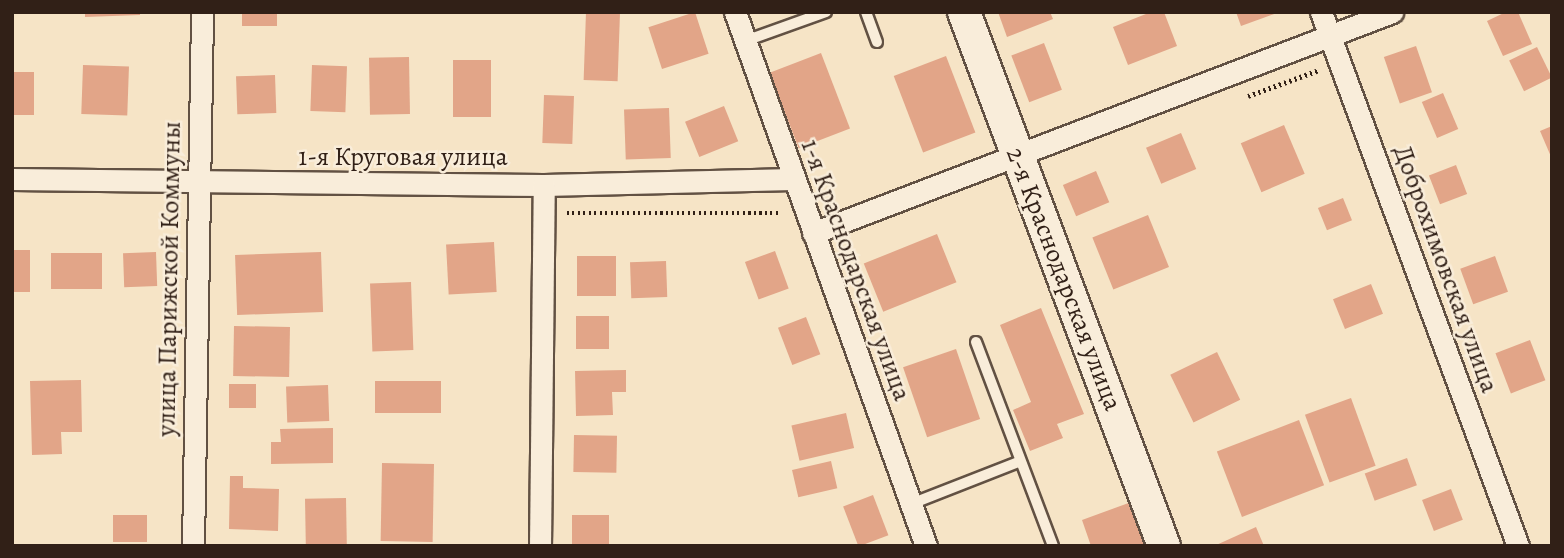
<!DOCTYPE html>
<html>
<head>
<meta charset="utf-8">
<style>
  body { margin:0 }
  #map { position:relative; width:1564px; height:558px; overflow:hidden; background:#f6e4c6; font-family:Alegreya,serif }
  div>[style] { position:absolute }
  .building>* { inset:0; background:#e2a588; transform-origin:0 0 }
  .path>* { height:4.5px; margin-top:-2.25px; transform-origin:0; background:repeating-linear-gradient(90deg,#312017 0 2px,transparent 0 5.5px) }
  .roads { filter:drop-shadow(2px 0 #625143) drop-shadow(-2px 0 #625143) drop-shadow(0 2px #625143) drop-shadow(0 -2px #625143) }
  .lane>* { height:10px; margin:-5px; padding:0 5px; transform-origin:5px; border-radius:5px; background:#f9edda }
  .street>* { height:21px; margin:-10.5px; padding:0 10.5px; transform-origin:10.5px; border-radius:10.5px; background:#f9edda }
  .secondary>* { height:32px; margin:-16px; padding:0 16px; transform-origin:16px; border-radius:16px; background:#f9edda }
  span { translate:-50% -50%; white-space:nowrap; text-align:center; line-height:1.15; -webkit-text-stroke:5px #f9edda; paint-order:stroke }
  .street-label { font-size:26px; color:#312017 }
  .frame { position:absolute; inset:0; border:14px solid #312017; pointer-events:none }
</style>
</head>
<body>
<div id="map">
  <div class="building">
    <div style="clip-path:polygon(85px 12px,140px 12px,140px 15px,85px 17px)"></div>
    <div style="left:242px;top:12px;width:35px;height:14px"></div>
    <div style="left:586px;top:12px;width:34px;height:68px;rotate:2deg"></div>
    <div style="left:695px;top:12px;width:44px;height:49px;rotate:72deg"></div>
    <div style="clip-path:polygon(998px 12px,1050px 12px,1053px 19px,1007px 37px)"></div>
    <div style="clip-path:polygon(1151px 12px,1164px 12px,1177px 46px,1128px 65px,1113px 27px)"></div>
    <div style="clip-path:polygon(1236px 12px,1277px 12px,1277px 13px,1241px 26px)"></div>
    <div style="clip-path:polygon(1506px 12px,1518px 12px,1532px 44px,1503px 56px,1487px 21px)"></div>
    <div style="left:1044px;top:43px;width:50px;height:35px;rotate:69deg"></div>
    <div style="left:1416px;top:46px;width:49px;height:34px;rotate:71deg"></div>
    <div style="left:1537px;top:47px;width:34px;height:31px;rotate:64deg"></div>
    <div style="left:821px;top:53px;width:81px;height:55px;rotate:69deg"></div>
    <div style="left:946px;top:56px;width:82px;height:56px;rotate:69deg"></div>
    <div style="left:409px;top:57px;width:57px;height:40px;rotate:89deg"></div>
    <div style="left:453px;top:60px;width:38px;height:57px"></div>
    <div style="left:83px;top:65px;width:46px;height:49px;rotate:2deg"></div>
    <div style="left:312px;top:65px;width:35px;height:46px;rotate:2deg"></div>
    <div style="left:12px;top:72px;width:22px;height:43px"></div>
    <div style="left:275px;top:75px;width:38px;height:39px;rotate:88deg"></div>
    <div style="left:1443px;top:93px;width:39px;height:23px;rotate:67deg"></div>
    <div style="left:544px;top:95px;width:30px;height:48px;rotate:2deg"></div>
    <div style="left:724px;top:106px;width:38px;height:42px;rotate:68deg"></div>
    <div style="left:669px;top:108px;width:50px;height:45px;rotate:88deg"></div>
    <div style="left:1284px;top:125px;width:53px;height:47px;rotate:67deg"></div>
    <div style="clip-path:polygon(1552px 126px,1552px 159px,1540px 131px)"></div>
    <div style="left:1181px;top:133px;width:39px;height:38px;rotate:67deg"></div>
    <div style="left:1456px;top:165px;width:31px;height:29px;rotate:69deg"></div>
    <div style="left:1096px;top:171px;width:34px;height:36px;rotate:67deg"></div>
    <div style="left:1343px;top:198px;width:24px;height:27px;rotate:68deg"></div>
    <div style="left:1148px;top:215px;width:56px;height:60px;rotate:68deg"></div>
    <div style="left:937px;top:234px;width:52px;height:79px;rotate:68deg"></div>
    <div style="left:494px;top:242px;width:50px;height:48px;rotate:87deg"></div>
    <div style="left:12px;top:250px;width:18px;height:42px"></div>
    <div style="left:775px;top:251px;width:40px;height:32px;rotate:70deg"></div>
    <div style="left:156px;top:252px;width:34px;height:33px;rotate:88deg"></div>
    <div style="left:321px;top:252px;width:60px;height:86px;rotate:88deg"></div>
    <div style="left:51px;top:253px;width:51px;height:36px"></div>
    <div style="left:577px;top:256px;width:39px;height:40px"></div>
    <div style="left:1495px;top:256px;width:38px;height:37px;rotate:70deg"></div>
    <div style="left:666px;top:261px;width:36px;height:36px;rotate:88deg"></div>
    <div style="left:411px;top:282px;width:68px;height:41px;rotate:88deg"></div>
    <div style="left:1371px;top:284px;width:32px;height:41px;rotate:68deg"></div>
    <div style="clip-path:polygon(1041px 308px,1084px 414px,1057px 424px,1063px 438px,1030px 451px,1013px 410px,1031px 402px,1000px 325px)"></div>
    <div style="left:609px;top:316px;width:33px;height:33px;rotate:90deg"></div>
    <div style="left:806px;top:317px;width:40px;height:30px;rotate:69deg"></div>
    <div style="left:234px;top:326px;width:56px;height:50px;rotate:1deg"></div>
    <div style="left:1530px;top:340px;width:43px;height:37px;rotate:69deg"></div>
    <div style="left:956px;top:349px;width:74px;height:56px;rotate:71deg"></div>
    <div style="left:1217px;top:352px;width:53px;height:52px;rotate:64deg"></div>
    <div style="clip-path:polygon(626px 370px,626px 392px,612px 392px,613px 415px,576px 416px,575px 371px)"></div>
    <div style="clip-path:polygon(81px 380px,82px 432px,61px 432px,62px 454px,32px 455px,30px 381px)"></div>
    <div style="left:375px;top:381px;width:66px;height:32px"></div>
    <div style="left:229px;top:384px;width:27px;height:24px"></div>
    <div style="left:328px;top:385px;width:36px;height:42px;rotate:88deg"></div>
    <div style="left:1351px;top:398px;width:72px;height:49px;rotate:70deg"></div>
    <div style="left:846px;top:413px;width:36px;height:56px;rotate:77deg"></div>
    <div style="left:1299px;top:420px;width:70px;height:88px;rotate:69deg"></div>
    <div style="clip-path:polygon(333px 428px,333px 463px,271px 464px,271px 442px,281px 442px,280px 429px)"></div>
    <div style="left:574px;top:435px;width:43px;height:37px;rotate:1deg"></div>
    <div style="left:1407px;top:458px;width:29px;height:45px;rotate:70deg"></div>
    <div style="left:831px;top:461px;width:28px;height:40px;rotate:77deg"></div>
    <div style="left:382px;top:463px;width:52px;height:78px;rotate:1deg"></div>
    <div style="clip-path:polygon(230px 476px,243px 476px,243px 488px,279px 489px,278px 531px,229px 529px)"></div>
    <div style="left:1451px;top:489px;width:33px;height:31px;rotate:69deg"></div>
    <div style="left:873px;top:495px;width:43px;height:32px;rotate:69deg"></div>
    <div style="left:346px;top:498px;width:46px;height:41px;rotate:89deg"></div>
    <div style="clip-path:polygon(1134px 501px,1151px 546px,1091px 546px,1082px 520px)"></div>
    <div style="left:113px;top:515px;width:34px;height:27px"></div>
    <div style="left:609px;top:515px;width:31px;height:37px;rotate:90deg"></div>
    <div style="clip-path:polygon(1256px 527px,1264px 546px,1214px 546px)"></div>
  </div>
  <div class="path">
    <div style="left:1248px;top:96px;width:76px;rotate:-20.1deg"></div>
    <div style="left:567px;top:213px;width:214px"></div>
  </div>
  <div class="roads">
    <div class="lane">
      <div style="left:866px;top:12px;width:32px;rotate:70deg"></div>
      <div style="left:745px;top:41px;width:86px;rotate:-19.7deg"></div>
      <div style="left:976px;top:342px;width:218px;rotate:69.3deg"></div>
      <div style="left:911px;top:504px;width:115px;rotate:-21.4deg"></div>
    </div>
    <div class="street">
      <div style="left:735px;top:12px;width:567px;rotate:70.32deg"></div>
      <div style="left:1321px;top:12px;width:569px;rotate:69.75deg"></div>
      <div style="left:12px;top:179px;width:532px;rotate:0.65deg"></div>
      <div style="left:544px;top:185px;width:249px;rotate:-1.4deg"></div>
      <div style="left:813px;top:233px;width:620px;rotate:-20.89deg"></div>
      <div style="left:193px;top:546px;width:534px;rotate:-89.03deg"></div>
      <div style="left:540px;top:546px;width:361px;rotate:-89.4deg"></div>
    </div>
    <div class="secondary">
      <div style="left:964px;top:12px;width:570px;rotate:69.47deg"></div>
    </div>
  </div>
  <div class="street-label">
    <span style="left:403px;top:157px">1-я Круговая улица</span>
    <span style="left:1446px;top:269px;rotate:70deg">Доброхимовская улица</span>
    <span style="left:856px;top:270px;rotate:70deg">1-я Краснодарская улица</span>
    <span style="left:169px;top:279px;rotate:-89deg">улица Парижской Коммуны</span>
    <span style="left:1064px;top:279px;rotate:69deg">2-я Краснодарская улица</span>
  </div>
  <div class="frame"></div>
</div>
</body>
</html>
